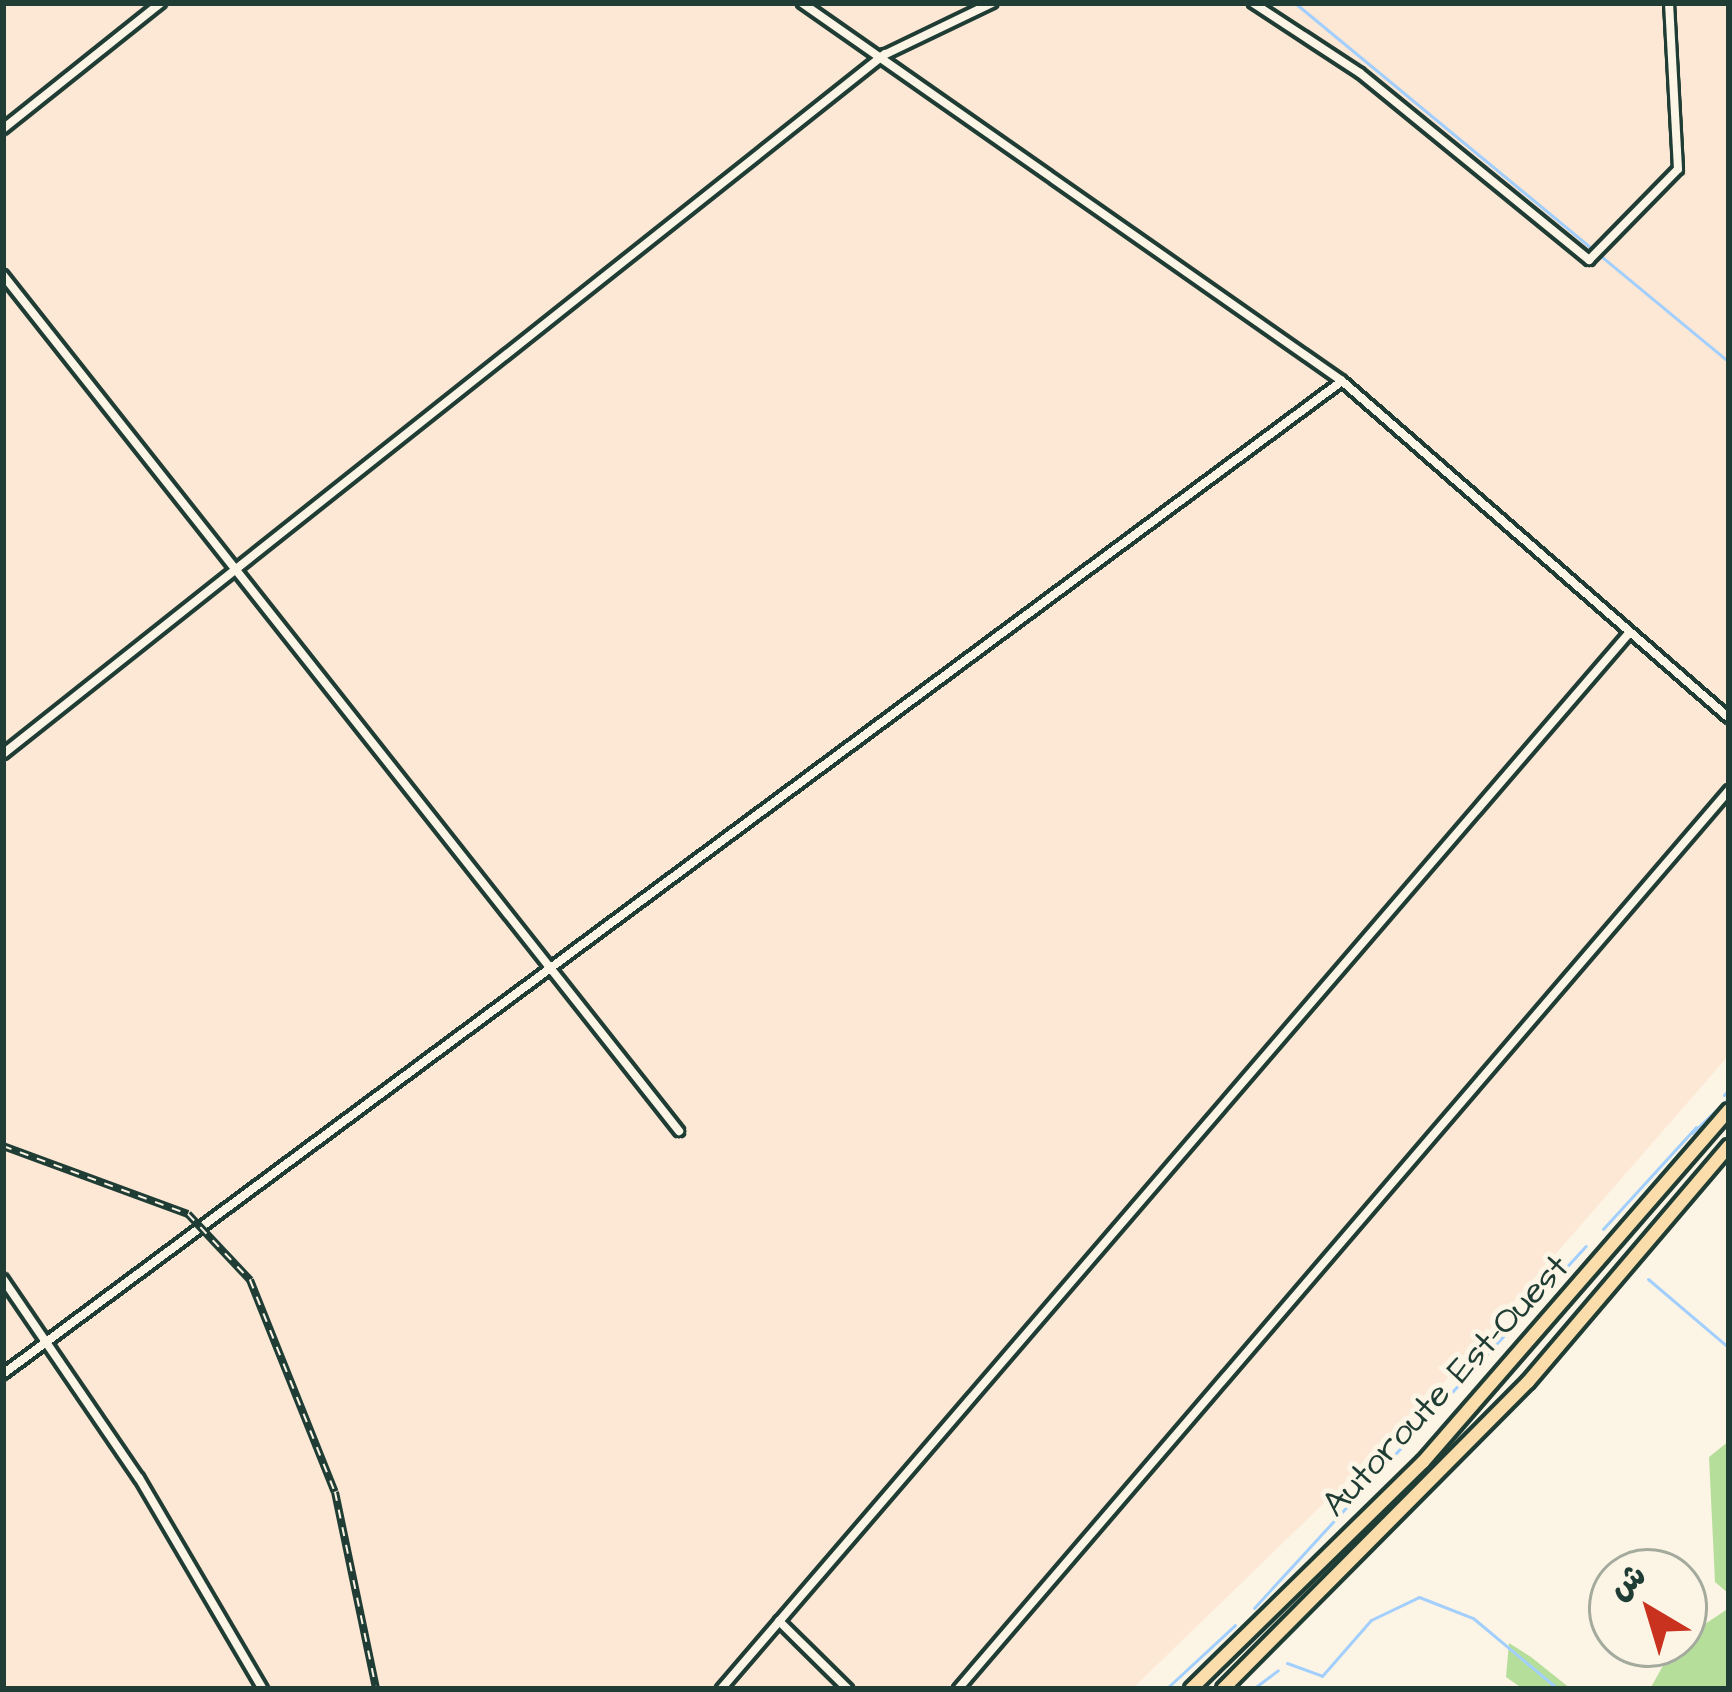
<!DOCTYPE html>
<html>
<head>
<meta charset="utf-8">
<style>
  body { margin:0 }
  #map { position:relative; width:1732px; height:1692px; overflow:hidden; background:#fcf5e5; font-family:"Architects Daughter","Playpen Sans Arabic",sans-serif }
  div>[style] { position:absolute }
  .built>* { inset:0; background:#fde7d5 }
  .green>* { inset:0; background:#b6de9b }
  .stream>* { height:3px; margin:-1.5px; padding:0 1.5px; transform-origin:1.5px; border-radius:1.5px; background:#a2cffd }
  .roads { filter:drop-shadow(3px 0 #1f3d34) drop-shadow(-3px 0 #1f3d34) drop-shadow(0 3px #1f3d34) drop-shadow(0 -3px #1f3d34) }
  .minor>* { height:8px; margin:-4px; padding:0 4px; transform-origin:4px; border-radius:4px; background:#fcf5e5 }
  .highway>* { height:12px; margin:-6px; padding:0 6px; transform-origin:6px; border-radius:6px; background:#fbddab }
  .rail>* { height:8px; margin-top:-4px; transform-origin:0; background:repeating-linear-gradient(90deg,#fcf5e5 0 9px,#1f3d34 0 18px); box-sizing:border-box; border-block:3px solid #1f3d34 }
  span { translate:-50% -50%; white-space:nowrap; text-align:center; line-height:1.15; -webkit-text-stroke:10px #fcf5e5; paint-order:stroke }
  .street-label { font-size:36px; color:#1f3d34 }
  .frame { position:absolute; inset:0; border:6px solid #1f3d34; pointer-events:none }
  .north { position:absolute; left:1588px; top:1548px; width:120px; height:120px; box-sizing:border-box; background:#fcf5e5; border:3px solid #a4ab9e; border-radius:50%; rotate:322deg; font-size:33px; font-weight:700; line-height:48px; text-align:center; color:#1f3d34 }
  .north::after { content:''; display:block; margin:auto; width:42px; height:54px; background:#c8321e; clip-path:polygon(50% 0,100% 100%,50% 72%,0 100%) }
</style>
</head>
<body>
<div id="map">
  <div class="built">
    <div style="clip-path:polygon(3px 3px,1729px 3px,1729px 1055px,1417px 1413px,1132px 1689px,3px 1689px)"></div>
  </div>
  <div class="green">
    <div style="clip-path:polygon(1729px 1441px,1729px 1594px,1715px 1582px,1709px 1457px)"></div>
    <div style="clip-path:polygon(1729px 1608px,1729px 1689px,1650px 1689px,1675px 1644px)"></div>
    <div style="clip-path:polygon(1509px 1643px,1531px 1657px,1571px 1689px,1523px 1689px,1506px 1677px)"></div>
  </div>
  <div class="stream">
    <div style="left:1295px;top:3px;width:563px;rotate:39.6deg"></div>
    <div style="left:1724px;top:1095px;width:8px;rotate:-50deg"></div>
    <div style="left:1692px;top:1133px;width:51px;rotate:-43.4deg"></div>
    <div style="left:1603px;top:1229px;width:138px;rotate:-47.6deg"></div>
    <div style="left:1648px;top:1279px;width:106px;rotate:40.4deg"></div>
    <div style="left:1254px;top:1608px;width:491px;rotate:-47.5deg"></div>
    <div style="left:1287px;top:1663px;width:37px;rotate:20deg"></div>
    <div style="left:1322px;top:1676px;width:74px;rotate:-48.8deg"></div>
    <div style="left:1371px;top:1620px;width:53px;rotate:-25.6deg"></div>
    <div style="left:1419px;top:1597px;width:58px;rotate:21.3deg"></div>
    <div style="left:1473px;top:1618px;width:111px;rotate:39.9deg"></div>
    <div style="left:1166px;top:1689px;width:94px;rotate:-42.8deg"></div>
    <div style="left:1253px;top:1689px;width:31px;rotate:-37deg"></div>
  </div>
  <div class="roads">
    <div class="minor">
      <div style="left:802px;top:3px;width:659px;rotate:34.99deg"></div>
      <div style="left:1342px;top:381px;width:513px;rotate:41.05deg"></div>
      <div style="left:1253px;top:3px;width:128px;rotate:33.2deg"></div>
      <div style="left:1360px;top:73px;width:296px;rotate:39.2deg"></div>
      <div style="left:1589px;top:260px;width:127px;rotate:-45.6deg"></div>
      <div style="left:1678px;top:169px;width:166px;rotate:-93.1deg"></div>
      <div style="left:886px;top:54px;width:118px;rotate:-25.7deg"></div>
      <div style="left:3px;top:129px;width:202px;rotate:-38.6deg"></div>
      <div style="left:3px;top:275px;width:1091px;rotate:51.7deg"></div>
      <div style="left:3px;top:754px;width:1126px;rotate:-38.44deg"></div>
      <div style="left:3px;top:1279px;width:241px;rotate:55.7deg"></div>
      <div style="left:139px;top:1478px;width:245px;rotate:59.6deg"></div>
      <div style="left:3px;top:1374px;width:1667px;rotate:-36.56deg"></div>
      <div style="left:779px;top:1621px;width:97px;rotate:44.6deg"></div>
      <div style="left:721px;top:1689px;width:1391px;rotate:-49.31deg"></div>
      <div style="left:958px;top:1689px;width:1184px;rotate:-49.38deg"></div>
    </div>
    <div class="highway">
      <div style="left:1191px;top:1689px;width:325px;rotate:-44.4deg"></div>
      <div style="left:1423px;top:1462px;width:466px;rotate:-49deg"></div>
      <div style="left:1223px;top:1689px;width:433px;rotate:-45.2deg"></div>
      <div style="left:1528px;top:1382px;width:310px;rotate:-49.6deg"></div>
    </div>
  </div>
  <div class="rail">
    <div style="left:3px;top:1146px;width:197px;rotate:20.2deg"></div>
    <div style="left:188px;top:1214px;width:91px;rotate:46.8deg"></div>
    <div style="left:250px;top:1280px;width:228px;rotate:68.2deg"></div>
    <div style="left:335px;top:1492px;width:201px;rotate:78.2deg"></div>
  </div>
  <div class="street-label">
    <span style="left:1446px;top:1386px;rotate:-47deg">Autoroute Est-Ouest</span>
  </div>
  <div class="frame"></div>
  <div class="north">ش</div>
</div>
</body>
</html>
